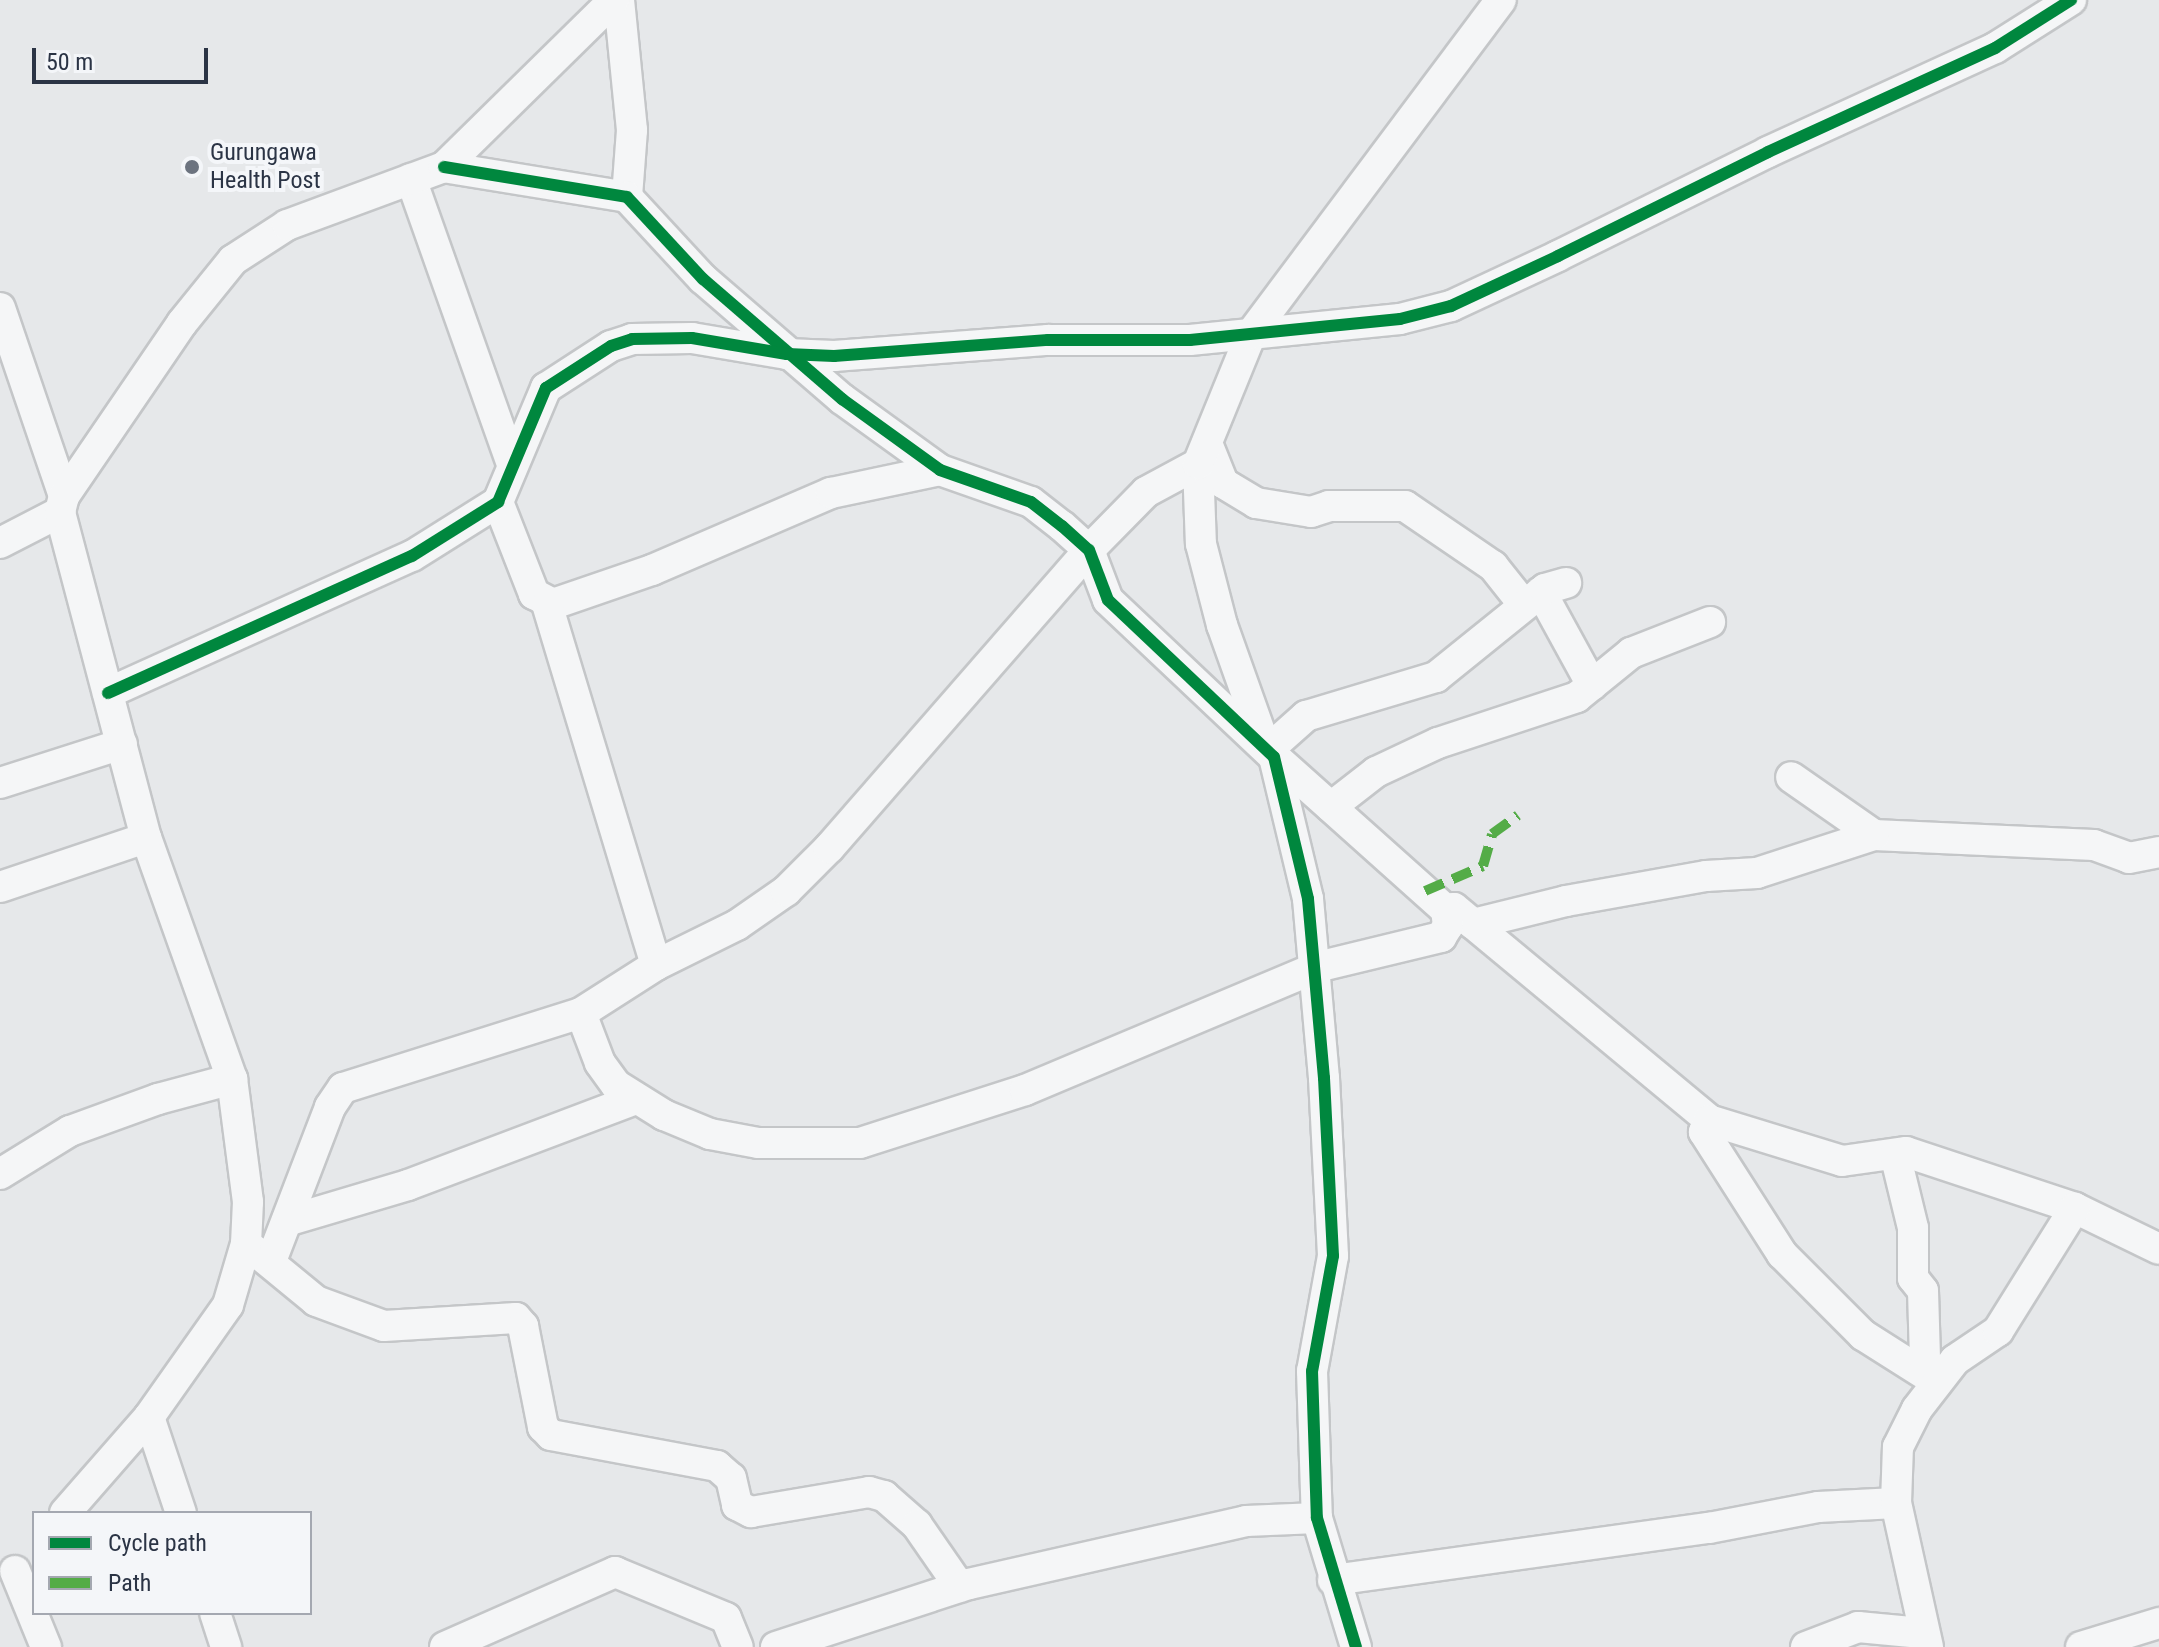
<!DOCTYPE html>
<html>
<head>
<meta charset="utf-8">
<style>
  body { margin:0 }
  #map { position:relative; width:2159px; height:1647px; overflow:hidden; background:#e6e8ea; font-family:"Roboto Condensed",sans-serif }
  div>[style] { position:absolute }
  .roads { filter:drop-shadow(2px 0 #c4c6c8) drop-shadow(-2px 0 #c4c6c8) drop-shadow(0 2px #c4c6c8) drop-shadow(0 -2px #c4c6c8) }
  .minor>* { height:30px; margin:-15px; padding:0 15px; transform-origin:15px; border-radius:15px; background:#f5f6f7 }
  .quiet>* { height:10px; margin-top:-5px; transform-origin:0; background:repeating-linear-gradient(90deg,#54ac47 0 20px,transparent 0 30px) }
  .cycleway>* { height:12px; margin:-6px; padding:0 6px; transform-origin:6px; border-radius:6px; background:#00873e }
  .dots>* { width:22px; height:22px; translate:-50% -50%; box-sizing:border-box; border:4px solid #f4f6f9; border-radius:50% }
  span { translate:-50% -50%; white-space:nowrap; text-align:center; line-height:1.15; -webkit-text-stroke:8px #f4f6f9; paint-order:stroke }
  .poi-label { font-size:24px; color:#2b3445 }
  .left { translate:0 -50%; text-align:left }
  .legend { position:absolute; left:32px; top:1511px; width:280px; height:104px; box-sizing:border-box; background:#f4f6f9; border:2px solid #a4a8b1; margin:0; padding:10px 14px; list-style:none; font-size:24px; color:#2b3445 }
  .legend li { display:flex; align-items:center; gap:16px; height:40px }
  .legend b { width:40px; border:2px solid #a4a8b1 }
  .scale { position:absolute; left:32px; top:48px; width:176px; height:36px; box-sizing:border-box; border:4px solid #2b3445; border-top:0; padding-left:10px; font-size:24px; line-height:28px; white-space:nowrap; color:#2b3445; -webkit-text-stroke:6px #f4f6f9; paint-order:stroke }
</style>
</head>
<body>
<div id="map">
  <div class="roads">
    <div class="minor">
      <div style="left:619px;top:0;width:131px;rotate:84.3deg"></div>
      <div style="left:632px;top:130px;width:67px;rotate:94.3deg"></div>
      <div style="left:444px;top:167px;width:185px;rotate:9.3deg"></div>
      <div style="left:627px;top:197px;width:112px;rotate:47.2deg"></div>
      <div style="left:703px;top:279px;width:184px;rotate:40.8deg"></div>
      <div style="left:842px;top:399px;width:121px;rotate:35.9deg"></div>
      <div style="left:940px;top:470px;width:96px;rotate:19.4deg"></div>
      <div style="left:1031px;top:502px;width:39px;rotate:38deg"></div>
      <div style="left:1062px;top:526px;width:36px;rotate:42deg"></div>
      <div style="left:1089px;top:550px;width:53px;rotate:69.2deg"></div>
      <div style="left:1108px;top:600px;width:228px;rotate:43.4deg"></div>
      <div style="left:1274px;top:757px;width:146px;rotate:76.5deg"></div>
      <div style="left:1308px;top:899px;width:180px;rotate:84.9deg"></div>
      <div style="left:1324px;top:1078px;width:178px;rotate:87.1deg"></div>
      <div style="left:1333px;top:1256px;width:117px;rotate:100.3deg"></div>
      <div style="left:1312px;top:1371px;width:147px;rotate:88.1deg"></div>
      <div style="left:1317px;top:1518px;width:135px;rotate:73.2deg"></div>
      <div style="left:411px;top:179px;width:302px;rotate:70.5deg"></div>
      <div style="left:0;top:308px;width:199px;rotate:71.2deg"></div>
      <div style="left:1207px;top:443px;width:43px;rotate:68.2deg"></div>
      <div style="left:1223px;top:483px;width:39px;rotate:31deg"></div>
      <div style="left:1256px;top:503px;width:56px;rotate:9.3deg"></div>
      <div style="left:1311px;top:512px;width:19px;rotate:-18deg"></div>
      <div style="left:1329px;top:506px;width:76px"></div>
      <div style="left:1405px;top:506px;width:107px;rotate:34.3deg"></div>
      <div style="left:1493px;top:566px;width:50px;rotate:51.5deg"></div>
      <div style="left:1198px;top:464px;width:80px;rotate:87.9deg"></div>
      <div style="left:1201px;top:544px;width:84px;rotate:75.5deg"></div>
      <div style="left:1222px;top:625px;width:125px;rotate:70.4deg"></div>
      <div style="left:498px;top:502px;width:99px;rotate:68.6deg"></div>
      <div style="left:534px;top:594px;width:21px;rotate:28deg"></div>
      <div style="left:553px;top:604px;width:105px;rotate:-19deg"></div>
      <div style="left:652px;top:570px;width:195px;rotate:-23.3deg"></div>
      <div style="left:831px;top:493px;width:111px;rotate:-11.9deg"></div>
      <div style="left:0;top:543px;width:68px;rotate:-27.3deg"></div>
      <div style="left:1541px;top:592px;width:106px;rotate:61.3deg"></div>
      <div style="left:547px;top:604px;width:377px;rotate:73.2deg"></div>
      <div style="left:108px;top:693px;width:333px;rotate:-24.3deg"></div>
      <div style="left:412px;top:556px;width:102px;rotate:-32.1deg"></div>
      <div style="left:498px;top:502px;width:124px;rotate:-67.2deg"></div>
      <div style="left:546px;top:388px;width:77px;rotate:-32.9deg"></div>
      <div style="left:611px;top:346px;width:22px;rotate:-18deg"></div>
      <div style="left:632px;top:339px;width:60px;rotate:-1deg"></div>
      <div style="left:692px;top:338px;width:96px;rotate:9.6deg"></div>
      <div style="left:787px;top:354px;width:47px;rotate:2.4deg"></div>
      <div style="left:834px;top:356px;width:215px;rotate:-4.3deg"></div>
      <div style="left:1048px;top:340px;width:142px"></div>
      <div style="left:1190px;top:340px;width:211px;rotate:-5.7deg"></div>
      <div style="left:1400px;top:319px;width:53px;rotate:-14.3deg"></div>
      <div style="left:1451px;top:306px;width:118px;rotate:-25deg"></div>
      <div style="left:1558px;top:256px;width:234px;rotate:-26.3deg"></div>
      <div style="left:1768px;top:152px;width:250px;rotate:-24.6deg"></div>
      <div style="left:1995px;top:48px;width:90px;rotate:-32.3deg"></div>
      <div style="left:1269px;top:749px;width:50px;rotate:-41.7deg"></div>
      <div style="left:1306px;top:716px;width:136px;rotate:-16.7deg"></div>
      <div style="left:1436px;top:677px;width:140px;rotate:-38.9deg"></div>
      <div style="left:1545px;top:589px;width:22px;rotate:-16deg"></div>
      <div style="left:0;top:783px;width:128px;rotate:-17.7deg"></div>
      <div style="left:1331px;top:807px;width:57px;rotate:-37.9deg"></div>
      <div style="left:1376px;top:772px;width:68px;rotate:-25.1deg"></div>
      <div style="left:1438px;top:743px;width:146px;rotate:-18.3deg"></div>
      <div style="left:1577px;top:697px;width:70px;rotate:-39.2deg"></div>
      <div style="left:1631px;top:653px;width:85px;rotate:-21.4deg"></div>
      <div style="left:1874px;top:835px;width:220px;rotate:2.6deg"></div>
      <div style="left:2094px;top:845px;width:37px;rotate:20deg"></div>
      <div style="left:2129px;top:858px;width:31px;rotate:-11deg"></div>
      <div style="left:0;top:887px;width:154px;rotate:-18.6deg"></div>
      <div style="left:1446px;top:910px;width:8px;rotate:-14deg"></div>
      <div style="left:1454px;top:908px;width:332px;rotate:39.7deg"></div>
      <div style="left:1709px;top:1120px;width:139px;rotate:17.1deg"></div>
      <div style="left:1842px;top:1161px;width:65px;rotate:-8deg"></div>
      <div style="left:1906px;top:1152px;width:178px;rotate:18.3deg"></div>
      <div style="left:2075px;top:1208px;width:93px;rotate:26deg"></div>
      <div style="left:1473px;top:924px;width:96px;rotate:-13.9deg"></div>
      <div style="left:1566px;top:901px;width:142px;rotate:-10.1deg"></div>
      <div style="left:1706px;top:876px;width:51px;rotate:-3.4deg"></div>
      <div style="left:1757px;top:873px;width:123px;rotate:-18deg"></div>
      <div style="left:1874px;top:835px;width:101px;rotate:-145.1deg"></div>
      <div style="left:581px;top:1013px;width:53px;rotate:69.2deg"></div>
      <div style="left:600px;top:1063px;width:27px;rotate:54deg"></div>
      <div style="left:616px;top:1085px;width:57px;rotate:32deg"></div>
      <div style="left:664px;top:1115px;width:50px;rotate:22.4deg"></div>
      <div style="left:710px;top:1134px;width:49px;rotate:10.6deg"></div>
      <div style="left:758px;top:1143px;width:102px"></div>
      <div style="left:860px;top:1143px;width:173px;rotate:-17.8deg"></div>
      <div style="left:1025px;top:1090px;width:317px;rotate:-22.8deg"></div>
      <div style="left:1317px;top:967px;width:128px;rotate:-13.6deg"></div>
      <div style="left:1441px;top:937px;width:13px;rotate:-58deg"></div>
      <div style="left:1448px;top:926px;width:16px;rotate:-97deg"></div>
      <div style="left:1446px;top:910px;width:229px;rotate:-138.2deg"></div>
      <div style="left:1709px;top:1120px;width:13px;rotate:113deg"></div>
      <div style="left:1704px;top:1132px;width:145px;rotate:57.4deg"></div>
      <div style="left:1782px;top:1254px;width:115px;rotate:45deg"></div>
      <div style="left:1863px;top:1335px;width:88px;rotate:32.4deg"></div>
      <div style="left:1895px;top:1154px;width:76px;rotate:76.3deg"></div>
      <div style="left:1913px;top:1228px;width:50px;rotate:90deg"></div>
      <div style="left:1913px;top:1278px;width:16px;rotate:52deg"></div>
      <div style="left:1923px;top:1291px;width:69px;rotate:88.3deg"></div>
      <div style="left:1925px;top:1360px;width:25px;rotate:61deg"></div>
      <div style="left:0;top:1174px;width:82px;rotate:-31.6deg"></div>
      <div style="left:70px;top:1131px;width:94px;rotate:-20deg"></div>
      <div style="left:158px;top:1099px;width:77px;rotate:-15.1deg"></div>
      <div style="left:287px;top:1221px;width:126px;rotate:-16.6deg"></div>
      <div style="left:408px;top:1185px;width:243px;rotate:-20.7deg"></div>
      <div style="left:254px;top:1250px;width:80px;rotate:39.4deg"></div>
      <div style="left:316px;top:1301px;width:72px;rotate:20.2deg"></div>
      <div style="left:384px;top:1326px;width:132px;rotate:-3.5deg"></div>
      <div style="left:516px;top:1318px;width:11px;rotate:49deg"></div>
      <div style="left:523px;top:1326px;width:103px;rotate:78.8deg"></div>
      <div style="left:543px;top:1427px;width:11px;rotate:45deg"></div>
      <div style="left:551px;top:1435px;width:169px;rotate:10.6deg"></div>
      <div style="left:717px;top:1466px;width:18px;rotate:41deg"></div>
      <div style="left:731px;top:1478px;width:28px;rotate:77deg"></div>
      <div style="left:737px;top:1505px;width:16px;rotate:27deg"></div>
      <div style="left:751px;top:1512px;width:120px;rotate:-9.6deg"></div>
      <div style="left:869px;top:1492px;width:16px;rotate:15deg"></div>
      <div style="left:884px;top:1496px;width:44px;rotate:41.3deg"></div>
      <div style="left:917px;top:1525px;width:75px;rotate:55.3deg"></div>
      <div style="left:271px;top:1261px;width:165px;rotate:-69deg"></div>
      <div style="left:330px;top:1107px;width:23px;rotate:-56deg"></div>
      <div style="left:343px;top:1088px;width:250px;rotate:-17.5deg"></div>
      <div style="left:581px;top:1013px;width:89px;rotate:-32.6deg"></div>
      <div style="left:656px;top:965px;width:90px;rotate:-26.3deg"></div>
      <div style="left:737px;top:925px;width:60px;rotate:-34.8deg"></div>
      <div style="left:786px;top:891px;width:61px;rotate:-45deg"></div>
      <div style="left:829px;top:848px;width:395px;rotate:-48.9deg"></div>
      <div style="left:1089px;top:550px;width:81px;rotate:-45.5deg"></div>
      <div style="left:1146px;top:492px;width:59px;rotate:-28.3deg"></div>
      <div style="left:1198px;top:464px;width:140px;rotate:-67.8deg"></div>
      <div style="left:1251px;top:334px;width:417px;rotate:-53.2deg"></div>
      <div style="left:149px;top:1417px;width:101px;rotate:71.6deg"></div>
      <div style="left:65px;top:1513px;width:128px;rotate:-48.8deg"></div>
      <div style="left:149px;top:1417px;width:137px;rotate:-54.8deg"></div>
      <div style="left:228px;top:1305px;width:64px;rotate:-73.6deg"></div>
      <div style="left:246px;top:1244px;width:42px;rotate:-87.3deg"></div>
      <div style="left:248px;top:1202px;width:124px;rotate:-97.4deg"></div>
      <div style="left:232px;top:1079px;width:256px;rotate:-109.6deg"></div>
      <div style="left:146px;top:838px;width:337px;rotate:-104.8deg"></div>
      <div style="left:60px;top:512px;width:16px;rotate:-76deg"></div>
      <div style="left:64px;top:496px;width:209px;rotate:-55.7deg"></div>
      <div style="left:182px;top:323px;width:81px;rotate:-51deg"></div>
      <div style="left:233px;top:260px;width:64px;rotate:-32.9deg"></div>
      <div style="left:287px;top:225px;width:167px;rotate:-20.3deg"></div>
      <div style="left:444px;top:167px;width:238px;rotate:-44.5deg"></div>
      <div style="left:15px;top:1571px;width:82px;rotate:67.8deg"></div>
      <div style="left:1333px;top:1580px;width:380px;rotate:-7.9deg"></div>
      <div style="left:1709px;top:1528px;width:111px;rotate:-10.9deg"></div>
      <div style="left:1818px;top:1507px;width:78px;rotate:-2.9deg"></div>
      <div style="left:215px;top:1613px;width:36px;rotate:72deg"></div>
      <div style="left:445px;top:1647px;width:186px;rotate:-23.8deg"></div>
      <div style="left:615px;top:1572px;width:120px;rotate:22.5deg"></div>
      <div style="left:726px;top:1618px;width:31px;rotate:68deg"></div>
      <div style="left:776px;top:1647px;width:203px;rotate:-18.1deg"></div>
      <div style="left:969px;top:1584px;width:284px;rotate:-12.8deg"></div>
      <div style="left:1246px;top:1521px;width:71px;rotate:-2.4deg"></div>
      <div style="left:1806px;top:1647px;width:56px;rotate:-21deg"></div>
      <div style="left:1858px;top:1627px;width:64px;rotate:5.4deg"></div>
      <div style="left:1928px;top:1647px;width:148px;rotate:-102.5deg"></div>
      <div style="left:1896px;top:1503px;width:56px;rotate:-88deg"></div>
      <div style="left:1898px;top:1447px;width:42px;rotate:-63.4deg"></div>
      <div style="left:1917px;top:1409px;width:62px;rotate:-52.2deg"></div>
      <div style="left:1955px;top:1360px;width:52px;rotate:-34deg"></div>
      <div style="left:1998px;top:1331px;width:145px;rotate:-58deg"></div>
      <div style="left:2081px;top:1647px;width:82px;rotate:-17.1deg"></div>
    </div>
  </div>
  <div class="quiet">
    <div style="left:1425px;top:891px;width:63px;rotate:-23.3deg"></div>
    <div style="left:1483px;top:866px;width:33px;rotate:-74deg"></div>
    <div style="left:1492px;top:834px;width:32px;rotate:-36deg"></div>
  </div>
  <div class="cycleway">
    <div style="left:444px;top:167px;width:185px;rotate:9.3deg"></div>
    <div style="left:627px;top:197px;width:112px;rotate:47.2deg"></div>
    <div style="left:703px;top:279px;width:184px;rotate:40.8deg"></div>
    <div style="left:842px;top:399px;width:121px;rotate:35.9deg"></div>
    <div style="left:940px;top:470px;width:96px;rotate:19.4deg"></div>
    <div style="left:1031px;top:502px;width:39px;rotate:38deg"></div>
    <div style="left:1062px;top:526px;width:36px;rotate:42deg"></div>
    <div style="left:1089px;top:550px;width:53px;rotate:69.2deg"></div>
    <div style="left:1108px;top:600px;width:228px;rotate:43.4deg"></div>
    <div style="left:1274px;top:757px;width:146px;rotate:76.5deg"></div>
    <div style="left:1308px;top:899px;width:180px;rotate:84.9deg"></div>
    <div style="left:1324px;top:1078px;width:178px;rotate:87.1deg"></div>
    <div style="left:1333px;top:1256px;width:117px;rotate:100.3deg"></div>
    <div style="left:1312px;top:1371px;width:147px;rotate:88.1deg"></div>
    <div style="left:1317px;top:1518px;width:135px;rotate:73.2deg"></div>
    <div style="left:108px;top:693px;width:333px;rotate:-24.3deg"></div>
    <div style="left:412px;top:556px;width:102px;rotate:-32.1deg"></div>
    <div style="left:498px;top:502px;width:124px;rotate:-67.2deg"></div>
    <div style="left:546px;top:388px;width:77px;rotate:-32.9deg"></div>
    <div style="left:611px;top:346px;width:22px;rotate:-18deg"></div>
    <div style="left:632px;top:339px;width:60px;rotate:-1deg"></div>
    <div style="left:692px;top:338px;width:96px;rotate:9.6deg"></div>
    <div style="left:787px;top:354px;width:47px;rotate:2.4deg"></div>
    <div style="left:834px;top:356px;width:215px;rotate:-4.3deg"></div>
    <div style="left:1048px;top:340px;width:142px"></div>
    <div style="left:1190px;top:340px;width:211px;rotate:-5.7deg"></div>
    <div style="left:1400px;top:319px;width:53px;rotate:-14.3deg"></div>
    <div style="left:1451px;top:306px;width:118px;rotate:-25deg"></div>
    <div style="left:1558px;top:256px;width:234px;rotate:-26.3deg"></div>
    <div style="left:1768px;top:152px;width:250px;rotate:-24.6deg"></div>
    <div style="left:1995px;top:48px;width:90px;rotate:-32.3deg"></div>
  </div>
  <div class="dots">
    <div style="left:192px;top:167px;background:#6c737f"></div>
  </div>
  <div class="poi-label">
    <span class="left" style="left:210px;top:167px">Gurungawa<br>Health Post</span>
  </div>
  <ul class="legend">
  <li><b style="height:10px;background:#00873e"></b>Cycle path</li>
  <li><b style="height:10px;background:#54ac47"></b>Path</li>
  </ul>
  <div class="scale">50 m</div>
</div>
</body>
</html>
